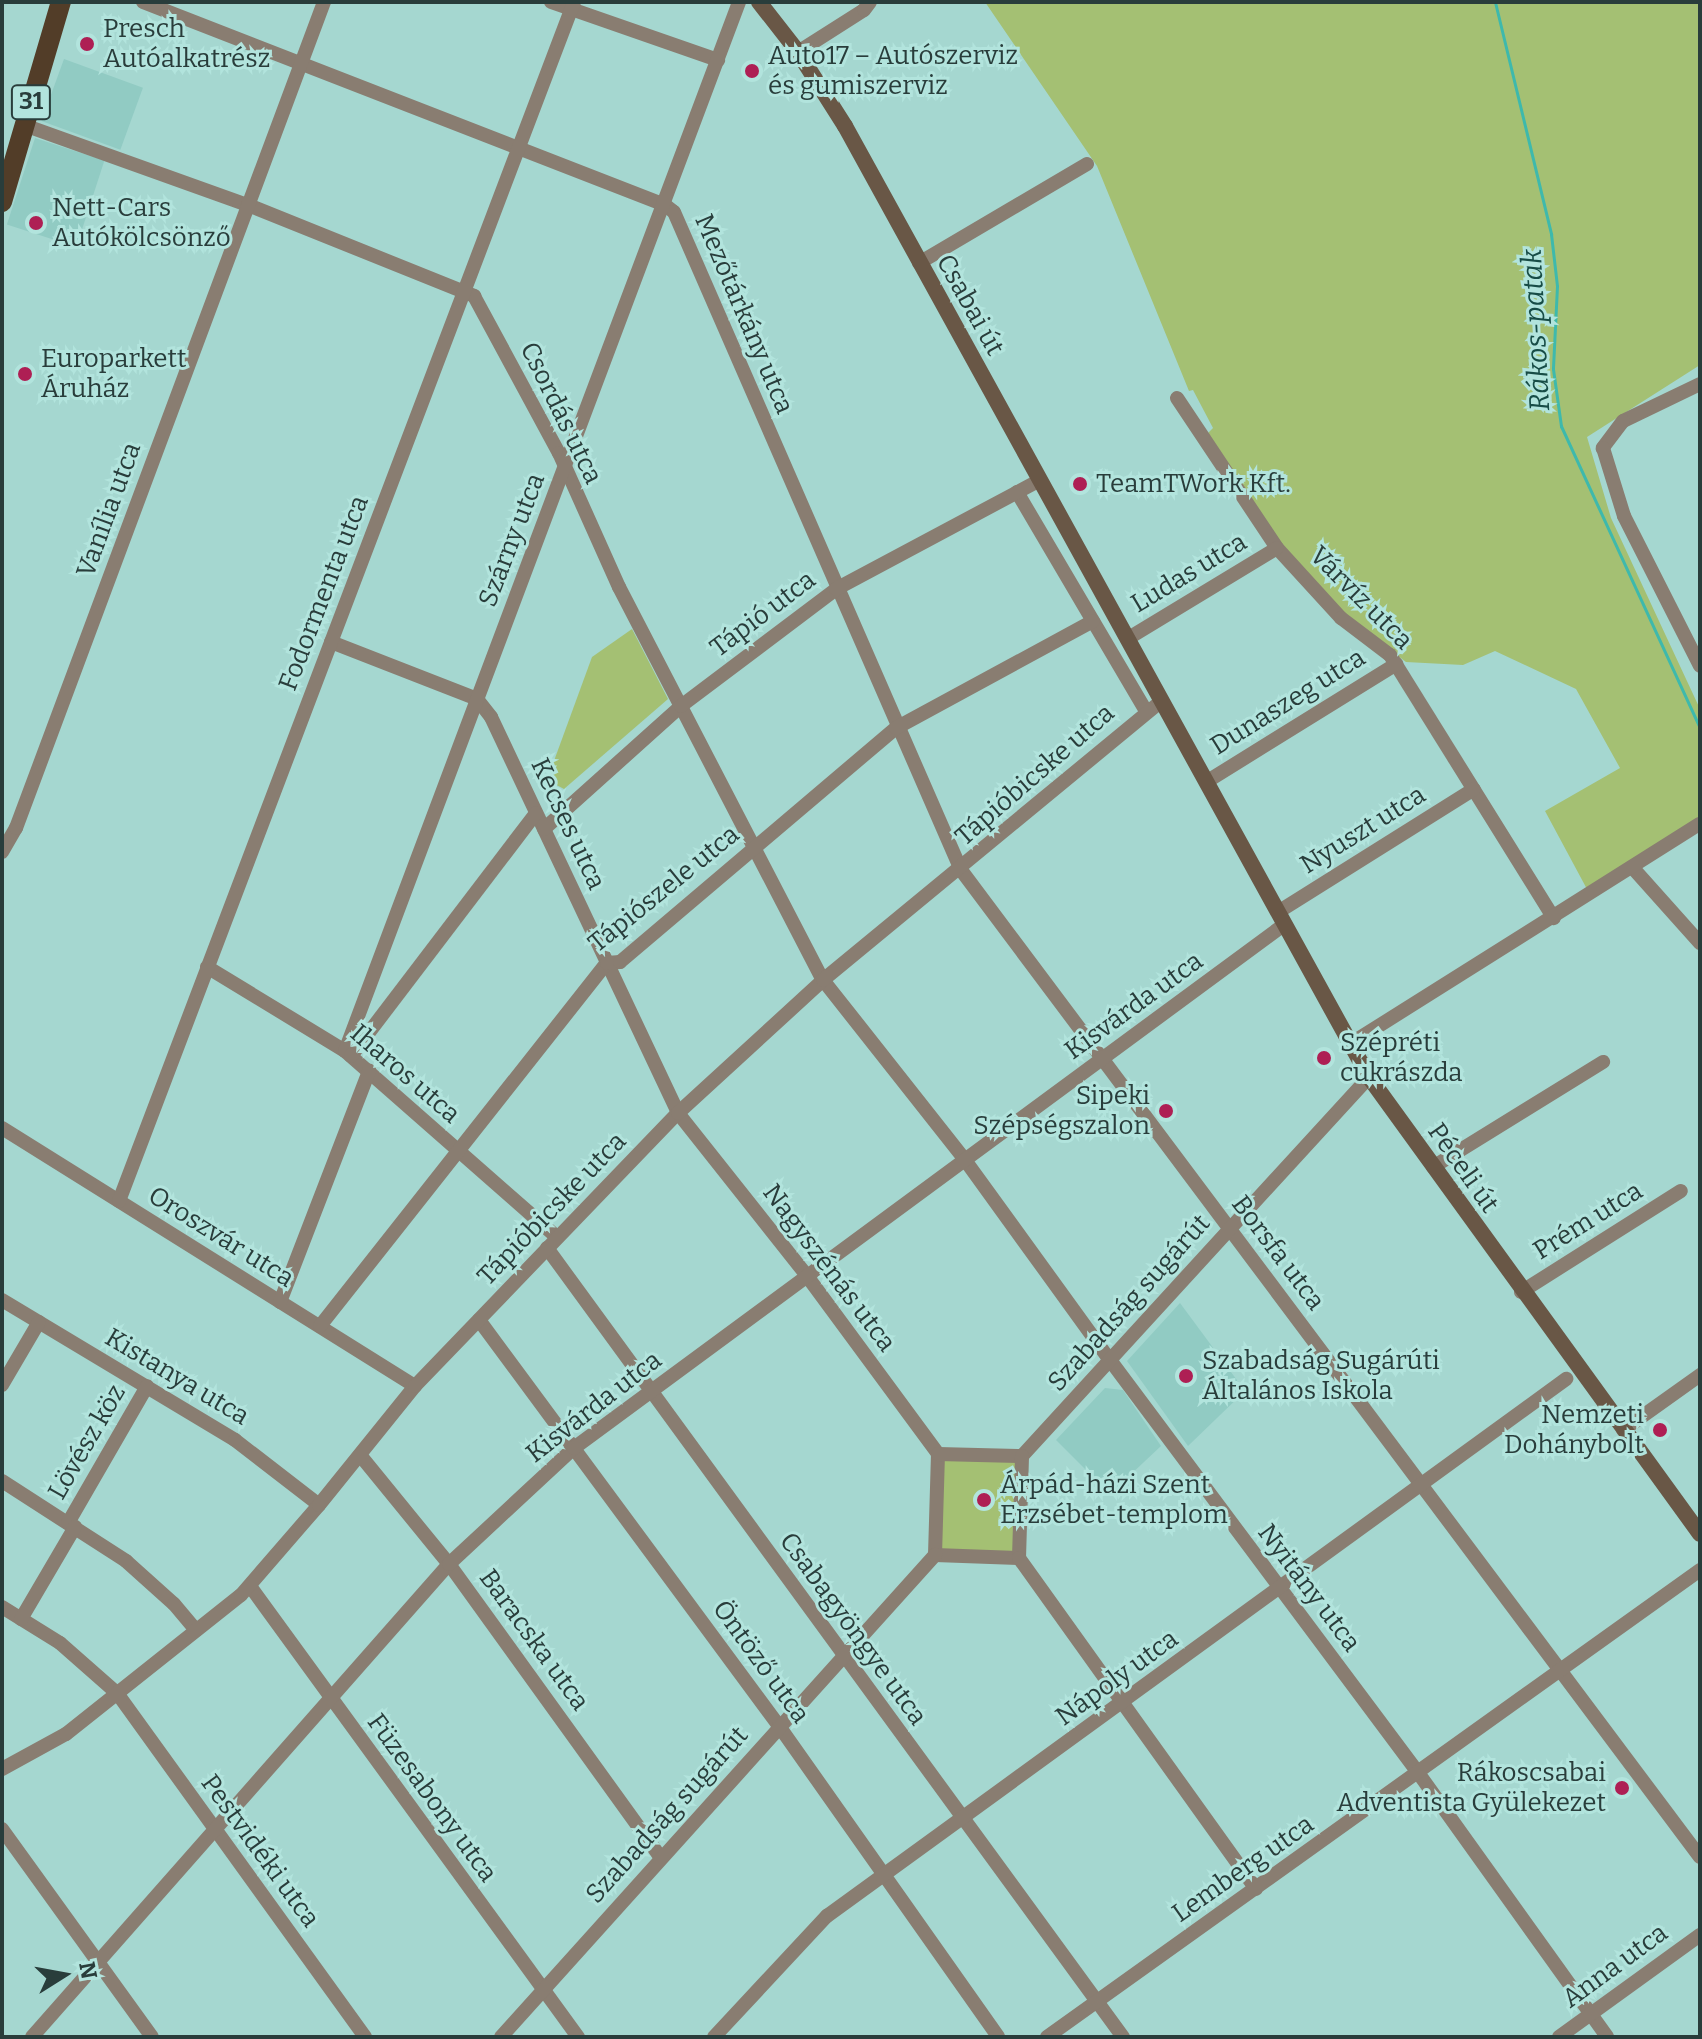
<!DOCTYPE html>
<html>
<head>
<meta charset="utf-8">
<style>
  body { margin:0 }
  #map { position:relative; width:1702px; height:2039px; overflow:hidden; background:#a5d7d0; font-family:Bitter,serif }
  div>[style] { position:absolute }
  .built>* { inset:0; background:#91cbc3; transform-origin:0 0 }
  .green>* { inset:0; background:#a4c073; transform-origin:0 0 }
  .stream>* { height:3px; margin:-1.5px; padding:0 1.5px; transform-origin:1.5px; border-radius:1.5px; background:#3eb9ac }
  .minor>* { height:14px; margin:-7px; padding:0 7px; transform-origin:7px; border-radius:7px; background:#897d71 }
  .secondary>* { height:16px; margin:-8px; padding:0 8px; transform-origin:8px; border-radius:8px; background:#695746 }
  .primary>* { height:20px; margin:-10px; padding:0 10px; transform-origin:10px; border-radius:10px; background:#523d28 }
  .dots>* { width:22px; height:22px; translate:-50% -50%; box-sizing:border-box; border:4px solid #b2e4dd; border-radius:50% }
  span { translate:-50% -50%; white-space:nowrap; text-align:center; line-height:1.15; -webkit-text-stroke:6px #b2e4dd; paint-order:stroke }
  .shield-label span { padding:2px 6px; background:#b2e4dd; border:2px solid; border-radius:6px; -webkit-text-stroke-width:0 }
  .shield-label { font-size:24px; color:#293d3b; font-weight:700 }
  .poi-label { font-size:26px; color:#293d3b }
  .left { translate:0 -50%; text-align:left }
  .right { translate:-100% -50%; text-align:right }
  .street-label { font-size:26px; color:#293d3b }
  .water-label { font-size:28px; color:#174c46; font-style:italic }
  .frame { position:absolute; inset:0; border:4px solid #293d3b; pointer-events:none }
  .north { position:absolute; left:24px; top:1935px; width:80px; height:80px; -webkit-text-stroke:6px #b2e4dd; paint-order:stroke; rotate:79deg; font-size:22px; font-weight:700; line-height:32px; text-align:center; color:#293d3b }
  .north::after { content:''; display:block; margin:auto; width:28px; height:36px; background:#293d3b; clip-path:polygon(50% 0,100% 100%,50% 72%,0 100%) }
</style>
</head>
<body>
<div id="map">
  <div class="built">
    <div style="left:64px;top:59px;width:84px;height:66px;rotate:20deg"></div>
    <div style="left:35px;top:138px;width:73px;height:91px;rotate:18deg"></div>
    <div style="clip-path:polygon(1180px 1303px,1245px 1391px,1188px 1446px,1127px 1361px)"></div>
    <div style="clip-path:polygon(1105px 1388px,1123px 1390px,1161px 1446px,1110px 1494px,1056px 1440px)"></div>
  </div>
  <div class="green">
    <div style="clip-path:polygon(985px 2px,1700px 2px,1700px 365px,1587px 437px,1611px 518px,1700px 709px,1700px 818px,1588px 891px,1545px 811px,1620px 768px,1576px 689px,1495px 651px,1463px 665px,1406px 662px,1344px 615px,1283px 548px,1206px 435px,1213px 428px,1193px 390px,1189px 391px,1097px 166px)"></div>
    <div style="clip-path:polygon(632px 629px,668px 699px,564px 789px,547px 780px,592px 657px)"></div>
    <div style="left:938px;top:1454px;width:84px;height:101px;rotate:1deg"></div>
  </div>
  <div class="stream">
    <div style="left:1495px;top:2px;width:239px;rotate:76.4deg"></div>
    <div style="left:1551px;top:234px;width:52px;rotate:83.4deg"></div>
    <div style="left:1557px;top:286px;width:83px;rotate:92.8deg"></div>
    <div style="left:1553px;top:369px;width:58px;rotate:82deg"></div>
    <div style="left:1561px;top:426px;width:332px;rotate:65.3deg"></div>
  </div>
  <div class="minor">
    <div style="left:143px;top:2px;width:560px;rotate:21.25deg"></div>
    <div style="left:665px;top:205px;width:11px;rotate:38deg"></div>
    <div style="left:674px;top:212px;width:718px;rotate:66.43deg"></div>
    <div style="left:961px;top:870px;width:1233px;rotate:53.18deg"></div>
    <div style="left:551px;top:2px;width:177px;rotate:19.2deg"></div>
    <div style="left:798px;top:52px;width:78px;rotate:-32.5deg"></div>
    <div style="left:864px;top:10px;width:10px;rotate:-53deg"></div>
    <div style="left:24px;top:125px;width:238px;rotate:19.7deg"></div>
    <div style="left:248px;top:205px;width:244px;rotate:21.9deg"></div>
    <div style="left:474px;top:296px;width:179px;rotate:61.6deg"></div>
    <div style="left:559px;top:453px;width:147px;rotate:65.9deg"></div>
    <div style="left:619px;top:587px;width:443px;rotate:62.6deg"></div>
    <div style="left:823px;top:980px;width:229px;rotate:51.7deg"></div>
    <div style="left:965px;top:1160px;width:247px;rotate:54.1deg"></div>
    <div style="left:1110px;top:1360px;width:517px;rotate:53.26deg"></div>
    <div style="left:1419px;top:1774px;width:323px;rotate:54.4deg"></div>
    <div style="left:919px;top:263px;width:195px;rotate:-30.5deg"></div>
    <div style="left:1700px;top:384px;width:85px;rotate:154.3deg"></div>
    <div style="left:1623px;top:421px;width:34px;rotate:127deg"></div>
    <div style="left:1603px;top:448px;width:71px;rotate:72.8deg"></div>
    <div style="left:1624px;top:516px;width:168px;rotate:63.1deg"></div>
    <div style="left:1177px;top:398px;width:180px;rotate:56.3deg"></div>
    <div style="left:1277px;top:548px;width:95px;rotate:47.6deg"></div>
    <div style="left:1341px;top:618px;width:61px;rotate:37.1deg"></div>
    <div style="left:1390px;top:655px;width:310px;rotate:58.1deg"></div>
    <div style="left:1017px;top:492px;width:254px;rotate:59.5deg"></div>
    <div style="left:1127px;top:639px;width:175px;rotate:-31.2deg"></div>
    <div style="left:331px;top:642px;width:157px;rotate:21.3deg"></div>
    <div style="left:477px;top:699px;width:23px;rotate:52deg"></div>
    <div style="left:491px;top:717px;width:438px;rotate:64.7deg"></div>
    <div style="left:678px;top:1113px;width:208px;rotate:51.6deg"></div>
    <div style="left:807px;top:1276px;width:221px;rotate:53.6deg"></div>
    <div style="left:1206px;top:782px;width:224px;rotate:-31.8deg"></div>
    <div style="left:544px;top:829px;width:184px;rotate:-41.9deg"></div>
    <div style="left:681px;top:706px;width:194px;rotate:-37deg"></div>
    <div style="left:836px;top:589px;width:231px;rotate:-28.1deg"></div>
    <div style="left:2px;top:852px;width:28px;rotate:-60deg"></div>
    <div style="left:16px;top:828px;width:882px;rotate:-69.55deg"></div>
    <div style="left:1632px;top:867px;width:102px;rotate:48.2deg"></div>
    <div style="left:1278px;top:912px;width:231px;rotate:-32.1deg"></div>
    <div style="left:207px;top:967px;width:162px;rotate:31.3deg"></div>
    <div style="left:345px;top:1051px;width:282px;rotate:41.3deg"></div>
    <div style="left:1350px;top:1044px;width:413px;rotate:-32.2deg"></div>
    <div style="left:345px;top:1051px;width:1121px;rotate:-69.41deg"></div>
    <div style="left:351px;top:1056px;width:305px;rotate:-52.7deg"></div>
    <div style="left:2px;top:1128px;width:487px;rotate:32deg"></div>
    <div style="left:1433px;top:1167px;width:200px;rotate:-31.7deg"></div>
    <div style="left:119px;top:1201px;width:1282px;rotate:-69.22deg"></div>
    <div style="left:547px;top:1248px;width:977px;rotate:53.87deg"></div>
    <div style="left:1521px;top:1292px;width:189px;rotate:-32.3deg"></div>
    <div style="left:2px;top:1300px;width:272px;rotate:31deg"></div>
    <div style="left:235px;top:1440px;width:106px;rotate:37.7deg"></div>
    <div style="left:280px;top:1302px;width:248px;rotate:-68.9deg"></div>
    <div style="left:479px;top:1320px;width:505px;rotate:53.54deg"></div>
    <div style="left:779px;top:1726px;width:380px;rotate:54.8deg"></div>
    <div style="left:320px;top:1326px;width:463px;rotate:-51.7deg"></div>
    <div style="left:607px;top:963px;width:13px;rotate:-4deg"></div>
    <div style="left:620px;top:962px;width:362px;rotate:-40.3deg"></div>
    <div style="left:896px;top:728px;width:224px;rotate:-28.5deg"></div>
    <div style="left:2px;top:1385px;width:73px;rotate:-59.6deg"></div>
    <div style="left:1623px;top:1430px;width:95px;rotate:-35.5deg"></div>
    <div style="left:360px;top:1455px;width:141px;rotate:50.8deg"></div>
    <div style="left:449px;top:1564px;width:362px;rotate:54.2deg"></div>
    <div style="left:1022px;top:1456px;width:514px;rotate:-47.52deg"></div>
    <div style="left:2px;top:1481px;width:148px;rotate:32.8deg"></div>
    <div style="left:126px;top:1561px;width:64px;rotate:41.9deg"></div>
    <div style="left:174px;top:1604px;width:34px;rotate:50deg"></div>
    <div style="left:68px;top:1523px;width:158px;rotate:-60deg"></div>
    <div style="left:935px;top:1555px;width:101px;rotate:-88.3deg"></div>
    <div style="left:938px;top:1454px;width:84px;rotate:1.4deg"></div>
    <div style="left:935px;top:1555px;width:84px;rotate:2deg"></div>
    <div style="left:1019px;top:1558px;width:102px;rotate:-88.3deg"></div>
    <div style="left:1019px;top:1558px;width:407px;rotate:54.4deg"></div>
    <div style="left:250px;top:1586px;width:558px;rotate:53.97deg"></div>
    <div style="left:2px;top:1607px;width:68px;rotate:31.8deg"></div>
    <div style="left:60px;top:1643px;width:76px;rotate:41.3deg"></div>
    <div style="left:117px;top:1693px;width:424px;rotate:54.2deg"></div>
    <div style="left:21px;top:1619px;width:107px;rotate:-59.6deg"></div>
    <div style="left:2px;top:1769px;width:73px;rotate:-28.7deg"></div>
    <div style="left:66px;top:1734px;width:223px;rotate:-38.5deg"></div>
    <div style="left:241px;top:1595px;width:119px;rotate:-49.1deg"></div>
    <div style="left:319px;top:1505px;width:153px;rotate:-51.1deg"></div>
    <div style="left:415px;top:1386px;width:379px;rotate:-46.1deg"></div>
    <div style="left:678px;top:1113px;width:197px;rotate:-42.5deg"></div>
    <div style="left:823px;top:980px;width:438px;rotate:-39.5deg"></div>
    <div style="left:2px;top:1829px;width:256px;rotate:54.2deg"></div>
    <div style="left:32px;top:2037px;width:631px;rotate:-48.6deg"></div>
    <div style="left:449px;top:1564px;width:171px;rotate:-42.9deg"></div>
    <div style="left:574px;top:1448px;width:883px;rotate:-36.39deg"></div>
    <div style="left:501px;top:2037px;width:649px;rotate:-48deg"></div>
    <div style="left:714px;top:2037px;width:166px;rotate:-47deg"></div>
    <div style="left:827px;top:1916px;width:914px;rotate:-36deg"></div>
    <div style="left:1047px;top:2037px;width:803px;rotate:-35.57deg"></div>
    <div style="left:1559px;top:2037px;width:174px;rotate:-35.9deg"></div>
  </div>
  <div class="secondary">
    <div style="left:759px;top:2px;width:63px;rotate:52deg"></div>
    <div style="left:798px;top:52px;width:88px;rotate:57.6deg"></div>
    <div style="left:845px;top:126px;width:1086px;rotate:61.15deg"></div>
    <div style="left:1369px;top:1077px;width:564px;rotate:54.08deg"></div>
  </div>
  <div class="primary">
    <div style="left:2px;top:202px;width:209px;rotate:-73.6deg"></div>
  </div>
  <div class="dots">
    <div style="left:87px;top:44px;background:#ae1f54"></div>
    <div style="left:752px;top:71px;background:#ae1f54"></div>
    <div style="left:36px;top:223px;background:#ae1f54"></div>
    <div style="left:25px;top:374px;background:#ae1f54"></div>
    <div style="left:1080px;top:484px;background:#ae1f54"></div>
    <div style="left:1324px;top:1058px;background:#ae1f54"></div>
    <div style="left:1166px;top:1111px;background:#ae1f54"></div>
    <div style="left:1186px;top:1376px;background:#ae1f54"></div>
    <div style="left:1660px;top:1430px;background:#ae1f54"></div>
    <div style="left:984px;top:1500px;background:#ae1f54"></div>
    <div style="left:1622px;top:1788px;background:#ae1f54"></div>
  </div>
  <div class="shield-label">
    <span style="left:31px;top:102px">31</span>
  </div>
  <div class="poi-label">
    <span class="left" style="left:103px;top:44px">Presch<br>Autóalkatrész</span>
    <span class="left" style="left:768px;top:71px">Auto17 – Autószerviz<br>és gumiszerviz</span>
    <span class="left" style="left:52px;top:223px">Nett-Cars<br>Autókölcsönző</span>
    <span class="left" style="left:41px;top:374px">Europarkett<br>Áruház</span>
    <span class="left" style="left:1096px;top:484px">TeamTWork Kft.</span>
    <span class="left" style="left:1340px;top:1058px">Szépréti<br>cukrászda</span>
    <span class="right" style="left:1150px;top:1111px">Sipeki<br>Szépségszalon</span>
    <span class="left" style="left:1202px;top:1376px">Szabadság Sugárúti<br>Általános Iskola</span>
    <span class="right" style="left:1644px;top:1430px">Nemzeti<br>Dohánybolt</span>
    <span class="left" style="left:1000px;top:1500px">Árpád-házi Szent<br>Erzsébet-templom</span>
    <span class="right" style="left:1606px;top:1788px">Rákoscsabai<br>Adventista Gyülekezet</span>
  </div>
  <div class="street-label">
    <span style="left:970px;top:305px;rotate:61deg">Csabai út</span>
    <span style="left:744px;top:314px;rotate:67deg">Mezőtárkány utca</span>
    <span style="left:561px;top:413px;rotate:64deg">Csordás utca</span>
    <span style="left:109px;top:510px;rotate:-70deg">Vanília utca</span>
    <span style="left:512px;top:540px;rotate:-69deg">Szárny utca</span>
    <span style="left:1189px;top:573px;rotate:-31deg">Ludas utca</span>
    <span style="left:324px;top:593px;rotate:-69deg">Fodormenta utca</span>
    <span style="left:1361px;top:598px;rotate:45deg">Várvíz utca</span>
    <span style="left:763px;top:614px;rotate:-37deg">Tápió utca</span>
    <span style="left:1288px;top:702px;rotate:-32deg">Dunaszeg utca</span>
    <span style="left:1035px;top:775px;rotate:-41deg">Tápióbicske utca</span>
    <span style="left:568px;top:824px;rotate:65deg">Kecses utca</span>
    <span style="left:1363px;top:830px;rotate:-32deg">Nyuszt utca</span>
    <span style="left:664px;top:889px;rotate:-39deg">Tápiószele utca</span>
    <span style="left:1134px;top:1006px;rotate:-36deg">Kisvárda utca</span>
    <span style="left:405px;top:1074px;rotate:41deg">Iharos utca</span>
    <span style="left:1463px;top:1168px;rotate:55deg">Péceli út</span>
    <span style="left:552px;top:1209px;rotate:-46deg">Tápióbicske utca</span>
    <span style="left:1588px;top:1221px;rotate:-32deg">Prém utca</span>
    <span style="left:221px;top:1237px;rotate:32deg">Oroszvár utca</span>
    <span style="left:1278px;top:1253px;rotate:53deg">Borsfa utca</span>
    <span style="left:829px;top:1268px;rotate:53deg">Nagyszénás utca</span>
    <span style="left:1129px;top:1303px;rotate:-48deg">Szabadság sugárút</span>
    <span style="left:177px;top:1377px;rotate:31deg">Kistanya utca</span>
    <span style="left:594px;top:1407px;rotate:-38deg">Kisvárda utca</span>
    <span style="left:87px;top:1442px;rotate:-60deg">Lövész köz</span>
    <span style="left:1309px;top:1588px;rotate:53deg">Nyitány utca</span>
    <span style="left:853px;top:1629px;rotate:54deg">Csabagyöngye utca</span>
    <span style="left:534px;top:1640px;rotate:54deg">Baracska utca</span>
    <span style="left:761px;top:1662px;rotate:54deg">Öntöző utca</span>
    <span style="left:1117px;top:1678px;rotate:-36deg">Nápoly utca</span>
    <span style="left:432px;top:1798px;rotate:54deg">Füzesabony utca</span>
    <span style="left:667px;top:1815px;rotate:-48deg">Szabadság sugárút</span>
    <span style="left:260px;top:1851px;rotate:54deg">Pestvidéki utca</span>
    <span style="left:1243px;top:1869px;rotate:-35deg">Lemberg utca</span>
    <span style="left:1615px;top:1966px;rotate:-36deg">Anna utca</span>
  </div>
  <div class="water-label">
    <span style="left:1536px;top:330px;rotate:-93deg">Rákos-patak</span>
  </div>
  <div class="frame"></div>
  <div class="north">N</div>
</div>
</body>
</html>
